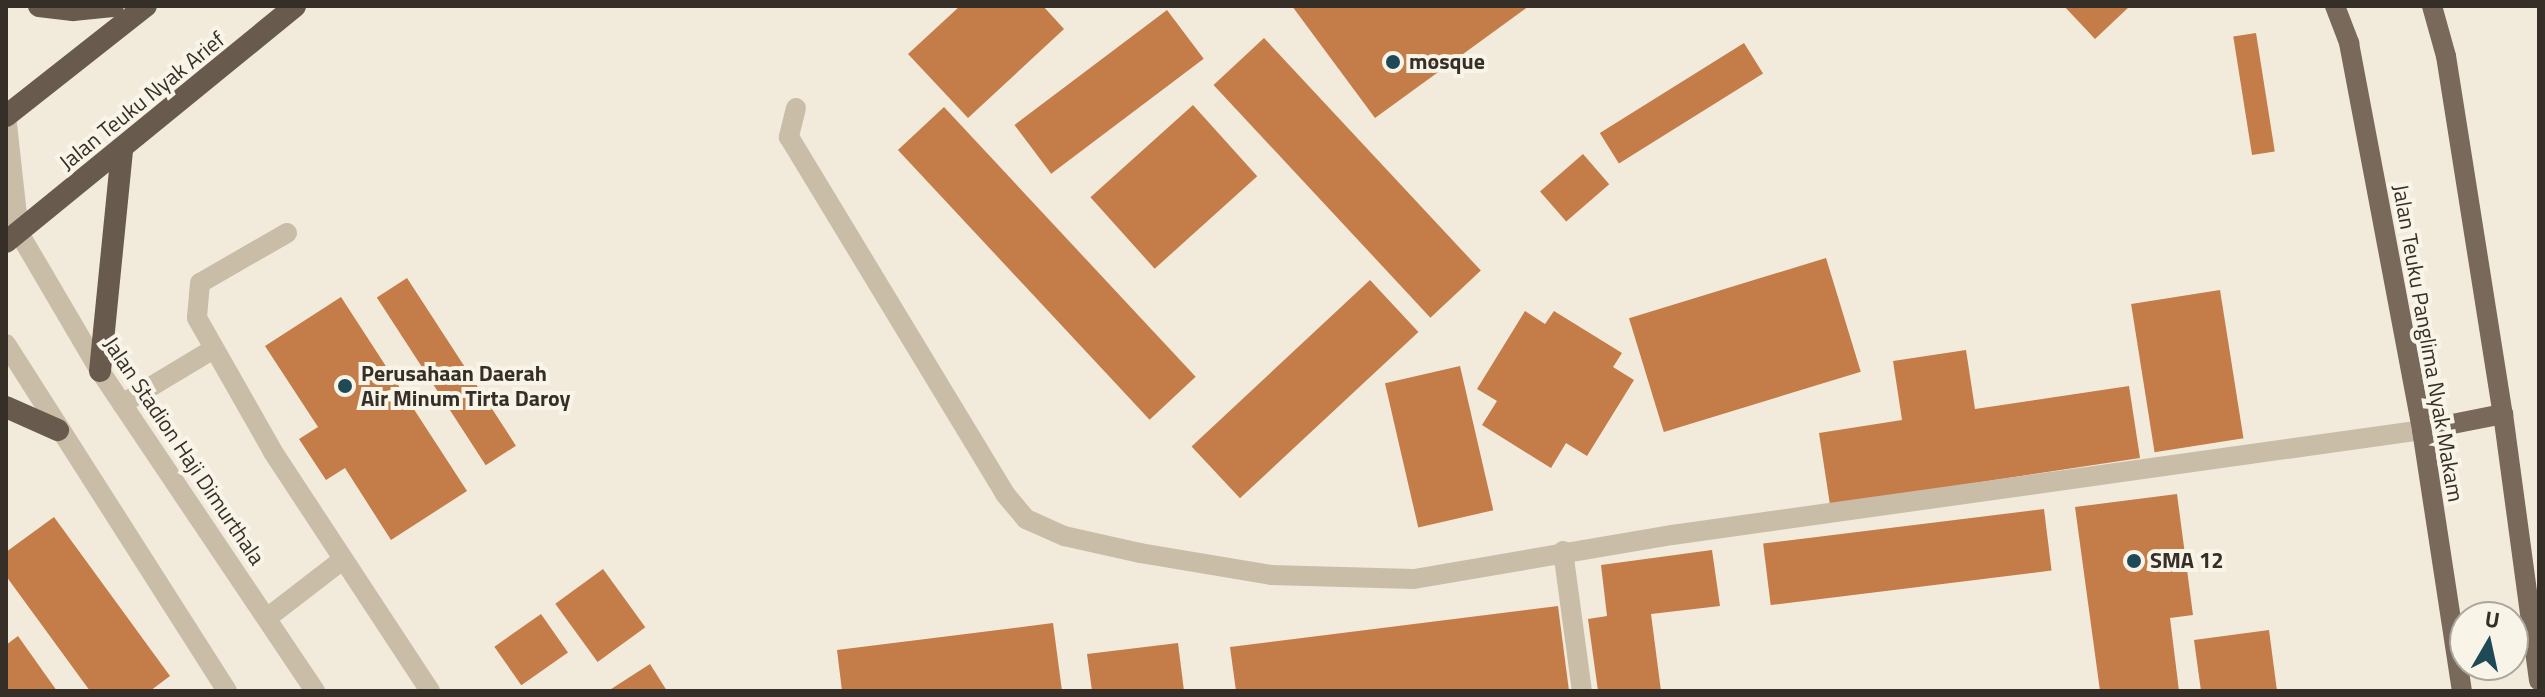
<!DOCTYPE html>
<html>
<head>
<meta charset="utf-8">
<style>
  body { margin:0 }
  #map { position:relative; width:2545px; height:697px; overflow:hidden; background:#f2ebdc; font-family:"Titillium Web",sans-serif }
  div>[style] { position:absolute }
  .building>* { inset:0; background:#c47c48; transform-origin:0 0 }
  .service>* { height:20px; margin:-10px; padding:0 10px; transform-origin:10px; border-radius:10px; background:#c9bda8 }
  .tertiary>* { height:20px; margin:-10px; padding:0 10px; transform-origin:10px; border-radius:10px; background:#c9bda8 }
  .primary>* { height:20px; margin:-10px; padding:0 10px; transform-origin:10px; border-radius:10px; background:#78695a }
  .trunk>* { height:22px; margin:-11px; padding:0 11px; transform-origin:11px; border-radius:11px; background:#685a4c }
  .dots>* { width:22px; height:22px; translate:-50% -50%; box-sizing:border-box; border:4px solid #f9f4e8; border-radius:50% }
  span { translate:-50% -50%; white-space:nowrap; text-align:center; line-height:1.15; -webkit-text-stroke:8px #f9f4e8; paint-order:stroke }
  .poi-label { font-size:22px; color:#362f28; font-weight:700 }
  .left { translate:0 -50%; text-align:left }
  .street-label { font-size:22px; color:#362f28 }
  .frame { position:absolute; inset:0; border:8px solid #362f28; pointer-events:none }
  .north { position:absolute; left:2449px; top:601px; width:80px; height:80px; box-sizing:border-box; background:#f9f4e8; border:2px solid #aba59b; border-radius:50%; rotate:9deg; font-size:22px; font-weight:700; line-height:32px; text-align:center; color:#362f28 }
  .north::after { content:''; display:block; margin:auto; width:28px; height:36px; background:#1e4a57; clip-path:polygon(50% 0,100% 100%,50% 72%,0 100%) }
</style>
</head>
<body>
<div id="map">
  <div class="building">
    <div style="clip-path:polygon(960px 6px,1043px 6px,1064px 29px,968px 118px,908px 54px)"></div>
    <div style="clip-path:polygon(1292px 6px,1529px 6px,1375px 118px)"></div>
    <div style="clip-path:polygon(2064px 6px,2130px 6px,2095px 39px)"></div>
    <div style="left:1167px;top:10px;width:61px;height:191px;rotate:53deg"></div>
    <div style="left:2256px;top:33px;width:120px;height:23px;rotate:81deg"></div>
    <div style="left:1264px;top:38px;width:318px;height:69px;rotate:47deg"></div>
    <div style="left:1744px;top:43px;width:36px;height:170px;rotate:58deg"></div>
    <div style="left:1193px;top:105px;width:96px;height:138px;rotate:48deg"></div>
    <div style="left:944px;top:107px;width:369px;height:63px;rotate:47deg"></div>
    <div style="left:1583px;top:154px;width:40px;height:57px;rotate:49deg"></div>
    <div style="left:1826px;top:258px;width:119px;height:206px;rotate:73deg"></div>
    <div style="left:407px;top:278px;width:200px;height:36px;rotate:57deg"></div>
    <div style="left:1370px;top:280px;width:71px;height:244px;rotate:47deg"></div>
    <div style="left:2220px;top:290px;width:150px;height:90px;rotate:81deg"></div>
    <div style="clip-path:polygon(341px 297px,467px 491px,391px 540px,345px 468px,326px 480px,299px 439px,318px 427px,265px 346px)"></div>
    <div style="clip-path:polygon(1525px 311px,1545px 324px,1554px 311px,1622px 353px,1613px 367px,1634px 380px,1587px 456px,1566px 443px,1551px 468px,1482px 425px,1497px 401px,1477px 389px)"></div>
    <div style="clip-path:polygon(1966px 350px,1975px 409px,2129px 386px,2140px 458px,1830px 505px,1819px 433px,1902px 420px,1893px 361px)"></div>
    <div style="left:1460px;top:366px;width:148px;height:77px;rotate:77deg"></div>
    <div style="clip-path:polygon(2177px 494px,2193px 615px,2170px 618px,2179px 691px,2100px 691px,2075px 507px)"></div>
    <div style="left:2044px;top:509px;width:62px;height:283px;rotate:83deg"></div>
    <div style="clip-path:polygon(54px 517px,170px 676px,150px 691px,90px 691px,6px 576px,6px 552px)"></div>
    <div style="clip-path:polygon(1712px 550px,1720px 606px,1651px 614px,1661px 691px,1598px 691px,1588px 619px,1607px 616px,1601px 565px)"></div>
    <div style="left:603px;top:569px;width:72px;height:59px;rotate:54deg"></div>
    <div style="clip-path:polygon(1558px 606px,1569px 691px,1236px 691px,1230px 647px)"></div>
    <div style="left:541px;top:614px;width:47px;height:57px;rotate:55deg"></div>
    <div style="clip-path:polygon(1053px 623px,1062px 691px,842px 691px,837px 650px)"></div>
    <div style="clip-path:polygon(2269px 630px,2277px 691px,2201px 691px,2194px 640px)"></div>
    <div style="clip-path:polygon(18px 636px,57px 691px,6px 691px,6px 645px)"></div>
    <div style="clip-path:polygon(1178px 643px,1184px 691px,1092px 691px,1087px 654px)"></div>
    <div style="clip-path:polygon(650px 664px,667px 691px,608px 691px)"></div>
  </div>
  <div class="service">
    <div style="left:796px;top:108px;width:30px;rotate:104deg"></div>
    <div style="left:789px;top:137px;width:417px;rotate:58.8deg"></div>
    <div style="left:1005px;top:494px;width:33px;rotate:50deg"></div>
    <div style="left:1026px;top:519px;width:42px;rotate:24.1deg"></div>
    <div style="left:1064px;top:536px;width:78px;rotate:12.6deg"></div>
    <div style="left:1140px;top:553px;width:133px;rotate:9.5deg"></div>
    <div style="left:1271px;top:575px;width:143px;rotate:1.6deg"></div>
    <div style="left:1414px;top:579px;width:262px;rotate:-9.7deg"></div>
    <div style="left:1672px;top:535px;width:757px;rotate:-7.97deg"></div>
    <div style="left:287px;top:233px;width:100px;rotate:150.1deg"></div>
    <div style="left:200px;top:283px;width:35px;rotate:95deg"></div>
    <div style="left:197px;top:318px;width:154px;rotate:60.4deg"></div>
    <div style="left:273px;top:452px;width:286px;rotate:56.7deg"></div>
    <div style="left:122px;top:404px;width:105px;rotate:-31deg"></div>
    <div style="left:1563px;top:551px;width:141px;rotate:82.3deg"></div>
    <div style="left:267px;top:618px;width:93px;rotate:-37.6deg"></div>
  </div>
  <div class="tertiary">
    <div style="left:6px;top:115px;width:119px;rotate:83.7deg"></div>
    <div style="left:19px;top:233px;width:160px;rotate:59.6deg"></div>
    <div style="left:100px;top:371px;width:386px;rotate:56.1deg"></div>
    <div style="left:6px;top:344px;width:411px;rotate:57.5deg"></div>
  </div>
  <div class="primary">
    <div style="left:2335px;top:6px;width:40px;rotate:69deg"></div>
    <div style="left:2349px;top:43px;width:394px;rotate:79.3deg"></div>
    <div style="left:2422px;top:430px;width:264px;rotate:81.3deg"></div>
    <div style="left:2432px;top:6px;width:52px;rotate:74.4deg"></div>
    <div style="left:2446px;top:56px;width:363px;rotate:81deg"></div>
    <div style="left:2503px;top:414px;width:269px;rotate:82.3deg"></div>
    <div style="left:2422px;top:430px;width:83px;rotate:-11.2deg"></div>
  </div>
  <div class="trunk">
    <div style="left:39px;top:6px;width:34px;rotate:7deg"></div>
    <div style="left:73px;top:10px;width:40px;rotate:-5.7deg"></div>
    <div style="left:6px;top:116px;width:178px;rotate:-38.2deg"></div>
    <div style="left:6px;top:242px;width:373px;rotate:-39.2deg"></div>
    <div style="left:100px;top:371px;width:220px;rotate:-84.3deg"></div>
    <div style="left:6px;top:407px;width:57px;rotate:23.9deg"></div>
  </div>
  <div class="dots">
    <div style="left:1393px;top:62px;background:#1e4a57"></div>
    <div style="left:345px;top:386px;background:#1e4a57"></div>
    <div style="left:2134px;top:561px;background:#1e4a57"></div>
  </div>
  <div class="poi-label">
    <span class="left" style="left:1409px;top:62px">mosque</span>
    <span class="left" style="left:361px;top:386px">Perusahaan Daerah<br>Air Minum Tirta Daroy</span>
    <span class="left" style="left:2150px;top:561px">SMA 12</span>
  </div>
  <div class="street-label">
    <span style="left:142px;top:101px;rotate:-39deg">Jalan Teuku Nyak Arief</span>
    <span style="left:2428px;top:343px;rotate:80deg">Jalan Teuku Panglima Nyak Makam</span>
    <span style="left:184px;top:451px;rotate:56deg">Jalan Stadion Haji Dimurthala</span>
  </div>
  <div class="frame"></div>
  <div class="north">U</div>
</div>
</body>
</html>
